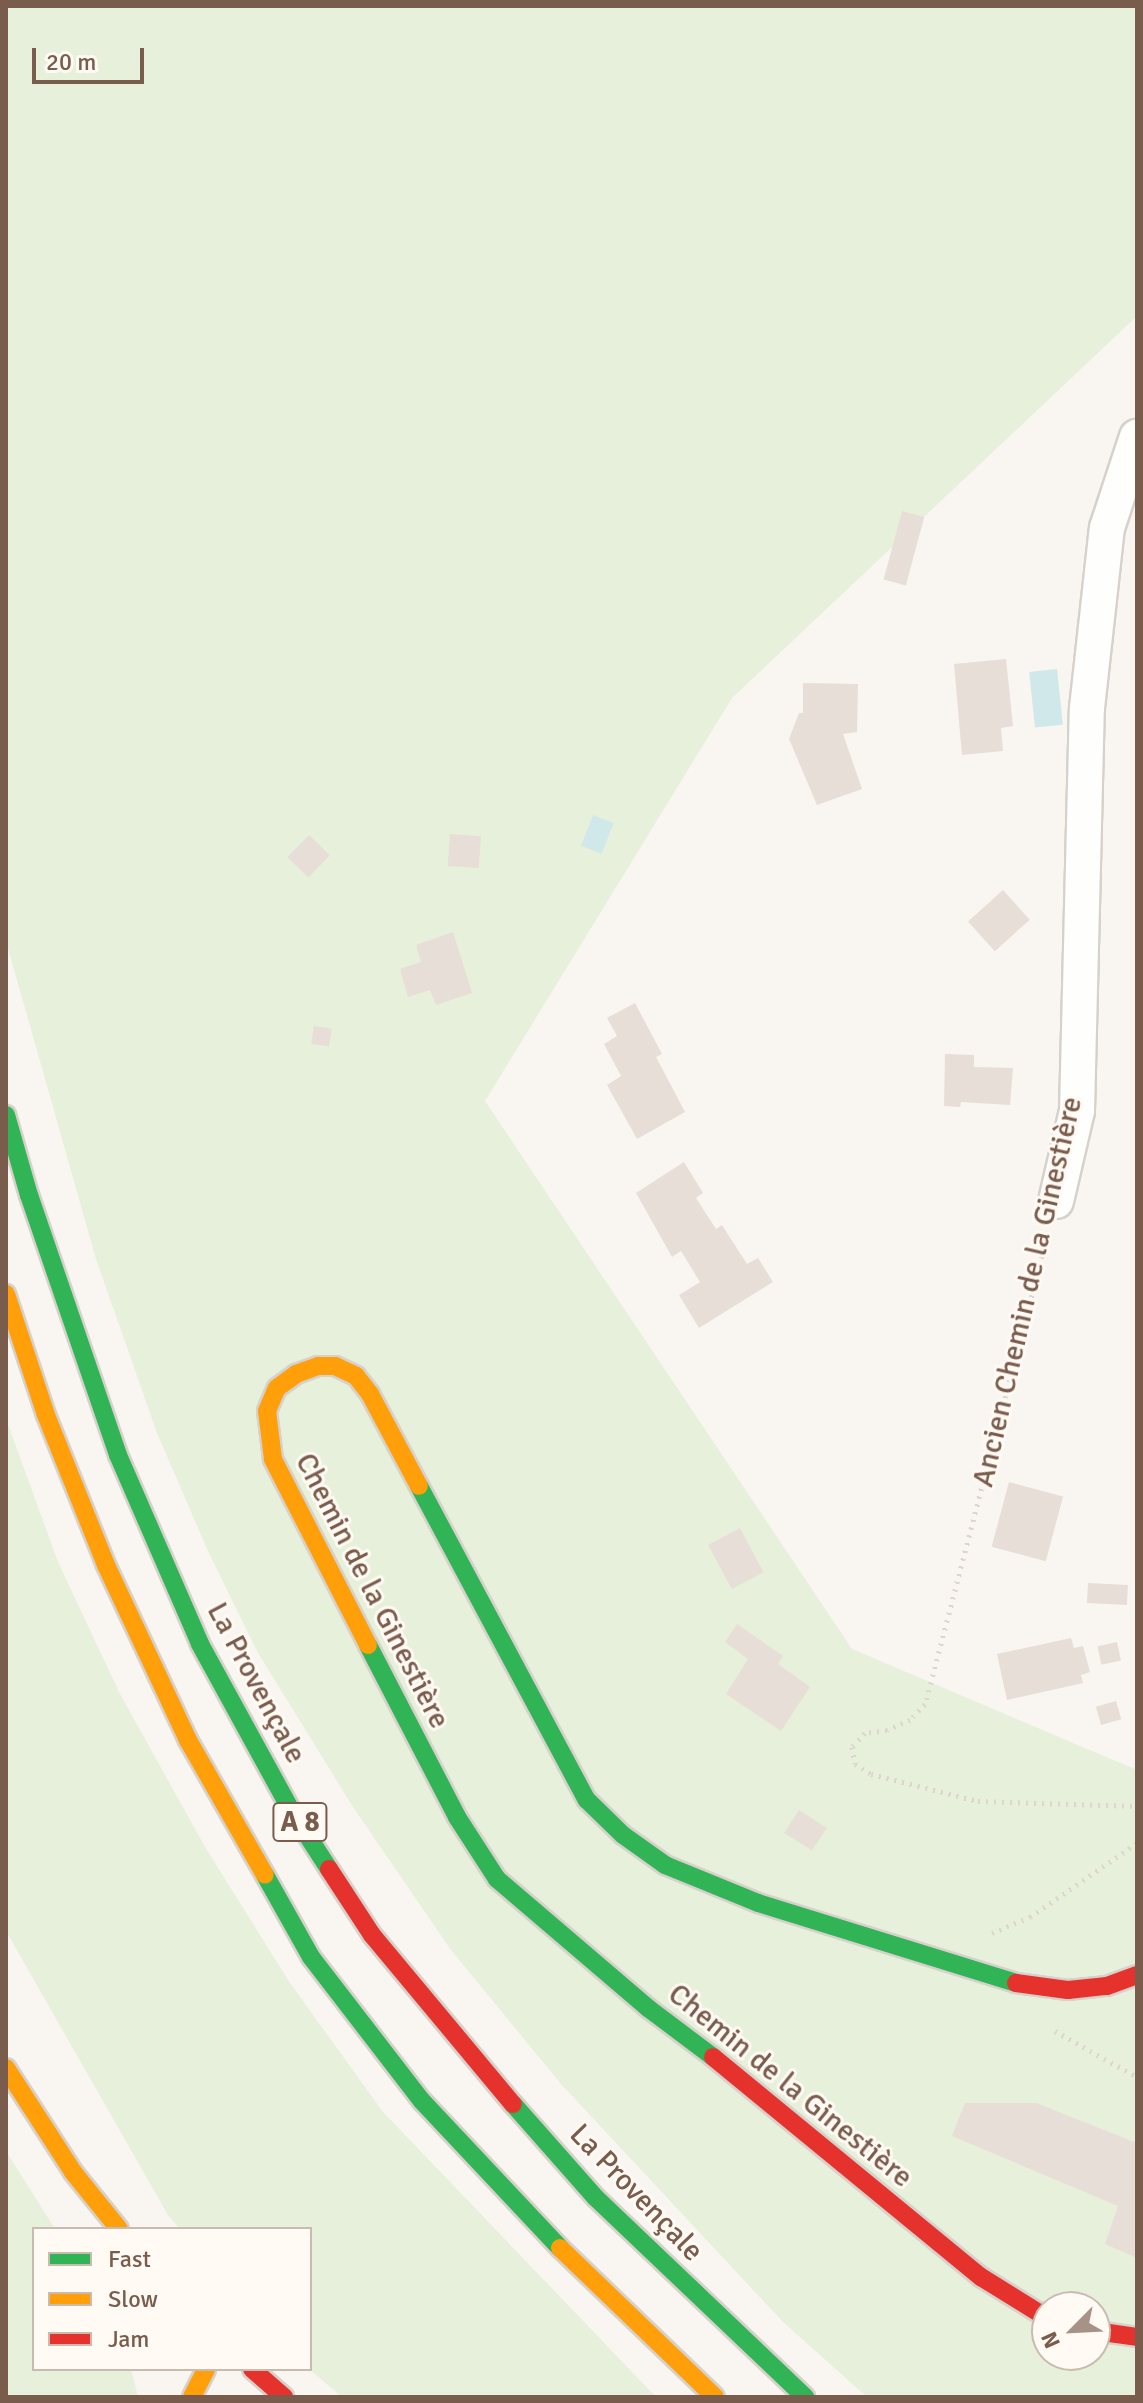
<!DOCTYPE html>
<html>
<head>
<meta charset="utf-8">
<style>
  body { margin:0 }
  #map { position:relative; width:1143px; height:2403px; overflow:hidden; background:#f9f5f0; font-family:Signika,sans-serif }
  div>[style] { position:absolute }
  .green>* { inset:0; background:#e7f0db }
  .water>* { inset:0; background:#d0e8ea; transform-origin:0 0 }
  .building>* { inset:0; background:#e6ded7; transform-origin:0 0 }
  .path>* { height:5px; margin-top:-2.5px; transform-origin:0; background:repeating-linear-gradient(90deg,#dcd5d0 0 2px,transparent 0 8px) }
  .roads { filter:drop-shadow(2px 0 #d7d1cb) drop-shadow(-2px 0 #d7d1cb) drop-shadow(0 2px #d7d1cb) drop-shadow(0 -2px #d7d1cb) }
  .street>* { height:34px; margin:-17px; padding:0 17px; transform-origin:17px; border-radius:17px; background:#fefefd }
  .fast>* { height:18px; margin:-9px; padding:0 9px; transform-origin:9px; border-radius:9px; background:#30b455 }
  .slow>* { height:18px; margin:-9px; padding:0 9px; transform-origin:9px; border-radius:9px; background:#ff9f0a }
  .jam>* { height:18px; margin:-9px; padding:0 9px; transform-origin:9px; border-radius:9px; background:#e5322d }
  span { translate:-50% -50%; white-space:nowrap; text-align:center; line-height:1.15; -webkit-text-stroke:6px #fffaf3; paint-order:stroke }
  .shield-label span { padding:2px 6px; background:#fffaf3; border:2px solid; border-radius:6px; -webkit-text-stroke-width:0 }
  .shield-label { font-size:28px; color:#7a5c4d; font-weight:700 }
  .street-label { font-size:30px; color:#7a5c4d }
  .frame { position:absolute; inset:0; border:8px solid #7a5c4d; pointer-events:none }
  .legend { position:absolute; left:32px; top:2227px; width:280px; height:144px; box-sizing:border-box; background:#fffaf3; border:2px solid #cabbb1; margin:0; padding:10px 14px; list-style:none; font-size:24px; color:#7a5c4d }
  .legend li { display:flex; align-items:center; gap:16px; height:40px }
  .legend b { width:40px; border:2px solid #cabbb1 }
  .north { position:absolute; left:1031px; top:2291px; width:80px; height:80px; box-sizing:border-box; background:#fffaf3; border:2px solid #cabbb1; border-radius:50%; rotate:246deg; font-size:22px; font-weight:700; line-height:32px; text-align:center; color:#7a5c4d }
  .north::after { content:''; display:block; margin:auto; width:28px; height:36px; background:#a69286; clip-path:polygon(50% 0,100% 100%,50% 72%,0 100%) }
  .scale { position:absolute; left:32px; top:48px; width:112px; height:36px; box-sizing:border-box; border:4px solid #7a5c4d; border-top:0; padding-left:10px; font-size:24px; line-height:28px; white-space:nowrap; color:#7a5c4d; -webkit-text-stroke:6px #fffaf3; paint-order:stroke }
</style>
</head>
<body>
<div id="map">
  <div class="green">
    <div style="clip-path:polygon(evenodd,6px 6px,1137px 6px,1137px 316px,732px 698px,485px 1101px,852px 1649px,1137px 1770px,1137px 2397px,867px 2397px,783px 2322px,561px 2084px,451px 1950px,353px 1807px,258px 1653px,208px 1551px,157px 1433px,96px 1259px,6px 941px,6px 6px,1047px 2307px,1095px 2307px,1095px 2355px,1047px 2355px,1047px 2307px)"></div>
    <div style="clip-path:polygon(6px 1419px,58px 1562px,120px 1694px,205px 1847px,290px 1983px,383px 2112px,656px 2397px,342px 2397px,309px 2369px,310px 2229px,180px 2229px,168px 2215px,6px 1931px)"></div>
    <div style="clip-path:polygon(6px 2151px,55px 2229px,34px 2229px,34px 2369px,131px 2369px,138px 2397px,6px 2397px)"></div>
  </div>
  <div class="water">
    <div style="left:1057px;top:669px;width:56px;height:28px;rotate:84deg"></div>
    <div style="left:593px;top:815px;width:22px;height:33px;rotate:21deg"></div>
  </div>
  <div class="building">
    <div style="left:902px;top:511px;width:23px;height:71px;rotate:15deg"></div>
    <div style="clip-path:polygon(1006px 659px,1013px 726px,1001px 728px,1003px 751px,962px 755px,954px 664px)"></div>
    <div style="clip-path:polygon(803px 683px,858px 684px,857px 732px,843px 734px,862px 789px,817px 805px,789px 739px,799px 713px,803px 713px)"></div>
    <div style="left:450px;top:834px;width:31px;height:32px;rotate:4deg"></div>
    <div style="left:309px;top:835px;width:29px;height:31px;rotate:44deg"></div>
    <div style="left:1003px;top:890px;width:40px;height:47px;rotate:48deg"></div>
    <div style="clip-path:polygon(453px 932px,472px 993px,436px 1005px,430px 990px,408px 997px,400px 969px,421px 962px,416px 945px)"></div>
    <div style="clip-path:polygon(635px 1003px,662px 1054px,656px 1057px,685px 1112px,637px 1139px,607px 1085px,621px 1076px,604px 1044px,617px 1036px,607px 1018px)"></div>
    <div style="left:314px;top:1026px;width:18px;height:18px;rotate:9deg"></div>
    <div style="clip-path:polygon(945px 1054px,974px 1055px,974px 1067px,1013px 1068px,1010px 1105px,961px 1102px,960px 1107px,944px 1106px)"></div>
    <div style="clip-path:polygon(684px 1162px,703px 1193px,696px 1198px,716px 1229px,722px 1225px,747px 1264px,758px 1258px,773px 1282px,699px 1328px,679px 1295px,700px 1282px,681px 1251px,672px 1257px,636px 1193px)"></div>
    <div style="left:1009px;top:1482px;width:56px;height:67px;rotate:15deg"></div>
    <div style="left:740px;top:1528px;width:50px;height:36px;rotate:62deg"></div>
    <div style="left:1088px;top:1583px;width:40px;height:20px;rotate:3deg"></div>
    <div style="clip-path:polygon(737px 1624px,783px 1656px,778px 1664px,810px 1687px,781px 1731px,726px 1694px,748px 1659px,725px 1642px)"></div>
    <div style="clip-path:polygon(1071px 1638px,1074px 1648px,1083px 1646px,1090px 1672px,1081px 1675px,1083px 1683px,1007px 1700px,997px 1654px)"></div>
    <div style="left:1117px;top:1642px;width:19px;height:20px;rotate:78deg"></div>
    <div style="left:1116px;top:1701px;width:19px;height:21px;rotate:74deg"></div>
    <div style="left:799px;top:1810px;width:33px;height:27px;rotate:33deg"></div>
    <div style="clip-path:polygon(965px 2103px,1036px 2103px,1137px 2143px,1137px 2258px,1105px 2244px,1118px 2206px,952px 2136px)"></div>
  </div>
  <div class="path">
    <div style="left:1048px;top:1233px;width:487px;rotate:104.6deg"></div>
    <div style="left:925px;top:1704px;width:22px;rotate:133deg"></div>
    <div style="left:910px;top:1720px;width:25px;rotate:157deg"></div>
    <div style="left:887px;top:1730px;width:22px;rotate:172deg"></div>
    <div style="left:865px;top:1733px;width:19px;rotate:133deg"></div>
    <div style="left:852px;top:1747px;width:17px;rotate:80deg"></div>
    <div style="left:855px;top:1764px;width:19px;rotate:32deg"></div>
    <div style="left:871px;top:1774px;width:110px;rotate:14.2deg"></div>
    <div style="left:978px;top:1801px;width:159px;rotate:1.8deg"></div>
    <div style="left:992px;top:1933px;width:41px;rotate:-22.8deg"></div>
    <div style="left:1030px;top:1917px;width:130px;rotate:-34.7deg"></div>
    <div style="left:1055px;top:2031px;width:94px;rotate:29.3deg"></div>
  </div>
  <div class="roads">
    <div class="street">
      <div style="left:1056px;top:1201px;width:92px;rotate:-76.9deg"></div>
      <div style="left:1077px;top:1111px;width:403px;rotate:-88.6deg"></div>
      <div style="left:1087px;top:708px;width:181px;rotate:-83.7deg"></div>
      <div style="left:1107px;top:528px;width:96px;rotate:-71.8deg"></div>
    </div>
    <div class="fast">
      <div style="left:6px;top:1115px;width:83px;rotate:74deg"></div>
      <div style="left:29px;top:1195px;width:275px;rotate:71.1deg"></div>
      <div style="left:118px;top:1455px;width:206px;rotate:66.5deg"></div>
      <div style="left:200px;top:1644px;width:189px;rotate:61.3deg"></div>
      <div style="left:291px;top:1810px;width:70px;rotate:57.2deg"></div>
      <div style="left:419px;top:1486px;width:356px;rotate:61.9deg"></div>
      <div style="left:587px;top:1800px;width:50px;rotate:44.2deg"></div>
      <div style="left:623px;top:1835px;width:52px;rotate:35.5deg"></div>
      <div style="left:665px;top:1865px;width:100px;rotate:22.2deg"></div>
      <div style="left:758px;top:1903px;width:270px;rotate:17.2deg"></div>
      <div style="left:368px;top:1645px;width:194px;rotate:62.6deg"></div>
      <div style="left:457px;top:1817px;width:74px;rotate:57.2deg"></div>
      <div style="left:497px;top:1879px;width:199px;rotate:40.5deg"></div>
      <div style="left:648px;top:2008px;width:81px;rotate:37deg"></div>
      <div style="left:265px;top:1875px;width:94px;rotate:60.7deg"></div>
      <div style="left:311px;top:1957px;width:182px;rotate:52.4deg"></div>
      <div style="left:422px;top:2101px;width:202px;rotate:46.8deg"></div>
      <div style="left:513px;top:2104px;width:125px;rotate:48.6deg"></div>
      <div style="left:596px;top:2198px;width:289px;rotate:43.6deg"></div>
    </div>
    <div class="slow">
      <div style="left:6px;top:1294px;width:127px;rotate:71.7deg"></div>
      <div style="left:46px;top:1415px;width:162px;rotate:68.2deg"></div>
      <div style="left:106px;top:1565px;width:193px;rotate:64.9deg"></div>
      <div style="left:188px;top:1740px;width:155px;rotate:60.3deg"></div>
      <div style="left:368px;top:1645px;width:209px;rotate:-117.1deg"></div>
      <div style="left:273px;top:1459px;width:48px;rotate:-97.1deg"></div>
      <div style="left:267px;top:1411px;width:25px;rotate:-67deg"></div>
      <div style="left:277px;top:1388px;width:24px;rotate:-36deg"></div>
      <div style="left:296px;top:1374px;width:23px;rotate:-20deg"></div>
      <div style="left:318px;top:1366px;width:17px"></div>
      <div style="left:335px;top:1366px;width:23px;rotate:25deg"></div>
      <div style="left:356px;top:1376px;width:23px;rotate:52deg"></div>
      <div style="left:370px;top:1394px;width:104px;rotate:62deg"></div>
      <div style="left:6px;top:2068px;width:124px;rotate:57.2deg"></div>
      <div style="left:73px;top:2172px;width:73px;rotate:51.1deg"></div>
      <div style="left:560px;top:2248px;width:215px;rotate:43.9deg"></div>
      <div style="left:192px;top:2397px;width:31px;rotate:-63deg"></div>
    </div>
    <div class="jam">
      <div style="left:329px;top:1869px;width:79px;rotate:56.9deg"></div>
      <div style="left:372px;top:1935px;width:220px;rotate:50.2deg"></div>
      <div style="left:1016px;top:1983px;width:52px;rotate:7.7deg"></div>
      <div style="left:1068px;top:1990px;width:39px;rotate:-6deg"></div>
      <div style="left:1107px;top:1986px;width:32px;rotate:-20deg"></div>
      <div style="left:713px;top:2057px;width:347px;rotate:39.4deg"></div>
      <div style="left:981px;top:2277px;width:78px;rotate:31.8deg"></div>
      <div style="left:1095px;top:2331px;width:42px;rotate:8.1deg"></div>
      <div style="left:252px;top:2369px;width:43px;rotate:41.2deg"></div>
    </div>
  </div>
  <div class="shield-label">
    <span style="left:300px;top:1822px">A 8</span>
  </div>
  <div class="street-label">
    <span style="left:1028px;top:1292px;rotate:-77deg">Ancien Chemin de la Ginestière</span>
    <span style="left:372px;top:1591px;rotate:63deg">Chemin de la Ginestière</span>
    <span style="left:256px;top:1683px;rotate:62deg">La Provençale</span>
    <span style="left:790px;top:2086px;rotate:39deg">Chemin de la Ginestière</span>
    <span style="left:636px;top:2193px;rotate:46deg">La Provençale</span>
  </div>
  <div class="frame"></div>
  <ul class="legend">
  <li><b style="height:10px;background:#30b455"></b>Fast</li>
  <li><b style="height:10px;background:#ff9f0a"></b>Slow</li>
  <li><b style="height:10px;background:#e5322d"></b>Jam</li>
  </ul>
  <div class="north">N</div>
  <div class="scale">20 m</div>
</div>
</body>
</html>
